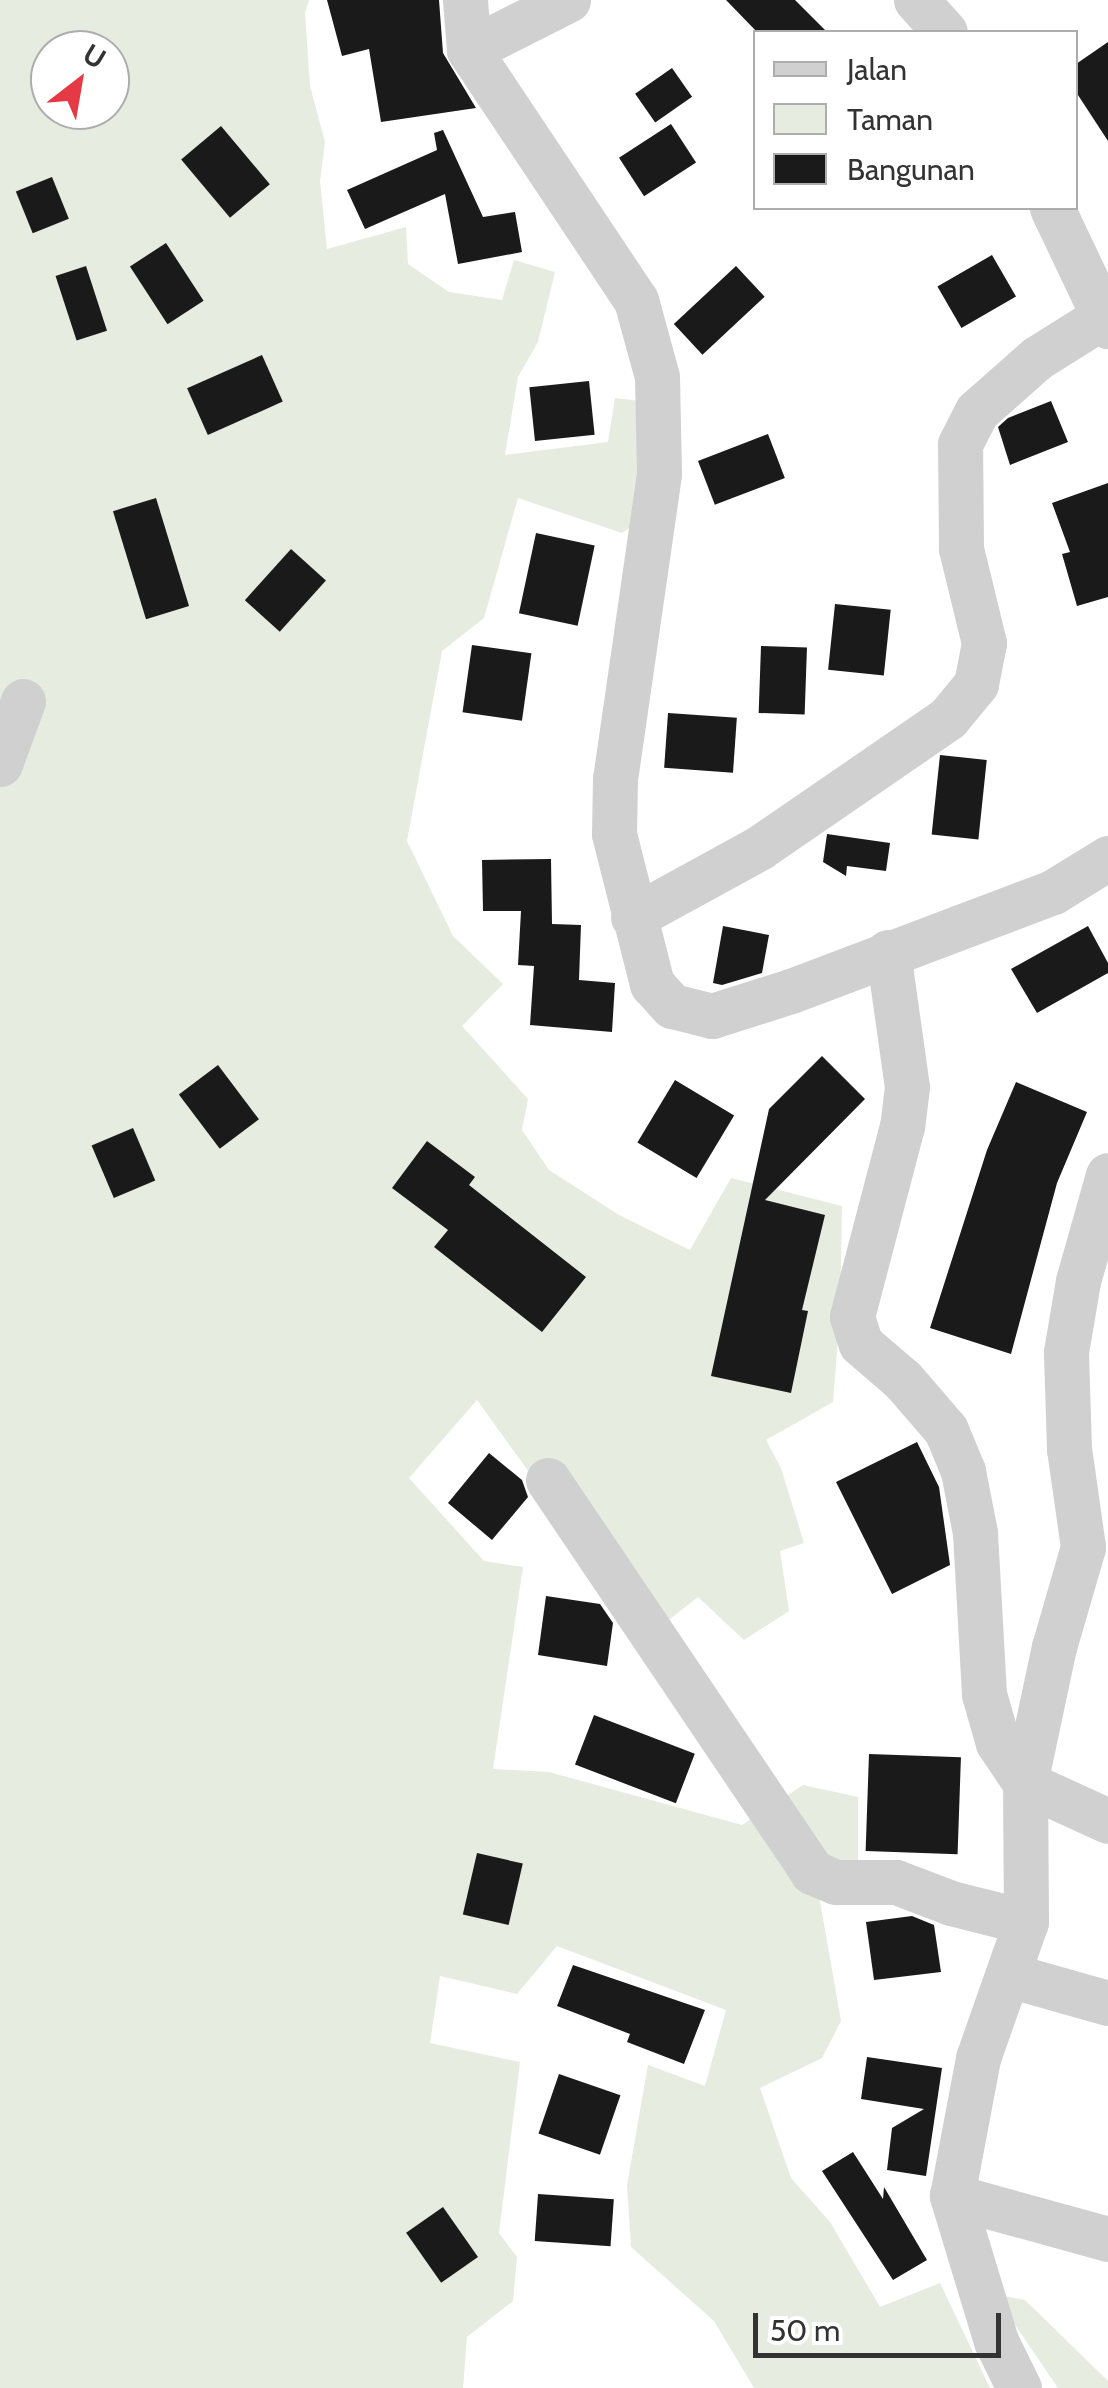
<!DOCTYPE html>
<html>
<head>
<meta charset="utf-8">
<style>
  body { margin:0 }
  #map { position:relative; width:1108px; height:2388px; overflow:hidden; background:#fff; font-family:Cabin,sans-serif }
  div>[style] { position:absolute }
  .green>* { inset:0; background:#e6ecdf }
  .building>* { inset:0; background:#1a1a1a; transform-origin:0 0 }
  .minor>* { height:45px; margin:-22.5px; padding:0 22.5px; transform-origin:22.5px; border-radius:22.5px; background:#d0d0d0 }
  span { translate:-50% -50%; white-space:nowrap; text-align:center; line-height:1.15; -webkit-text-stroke:10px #fff; paint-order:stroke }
  .legend { position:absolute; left:753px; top:30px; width:325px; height:180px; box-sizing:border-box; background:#fff; border:2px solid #adadad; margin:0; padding:12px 18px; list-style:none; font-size:30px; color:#333 }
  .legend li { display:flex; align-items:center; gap:20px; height:50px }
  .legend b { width:50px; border:2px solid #adadad }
  .north { position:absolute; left:30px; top:30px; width:100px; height:100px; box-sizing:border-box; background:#fff; border:2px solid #adadad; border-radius:50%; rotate:31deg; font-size:28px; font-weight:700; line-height:40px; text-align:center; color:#333 }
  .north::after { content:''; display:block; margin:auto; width:35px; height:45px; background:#e63946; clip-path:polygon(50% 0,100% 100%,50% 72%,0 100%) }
  .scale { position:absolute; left:753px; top:2313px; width:248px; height:45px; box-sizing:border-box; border:5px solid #333; border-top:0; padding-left:12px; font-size:30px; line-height:35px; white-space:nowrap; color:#333; -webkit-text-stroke:8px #fff; paint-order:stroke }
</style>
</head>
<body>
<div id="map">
  <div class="green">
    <div style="clip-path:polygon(evenodd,0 0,309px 0,305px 13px,310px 86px,325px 142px,320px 181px,327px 249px,406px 227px,408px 264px,449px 292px,502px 300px,514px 260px,555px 272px,538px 342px,518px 377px,505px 455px,608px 442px,615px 398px,657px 403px,647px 516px,622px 533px,518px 498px,484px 618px,442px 651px,407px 841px,453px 936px,503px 984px,462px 1026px,528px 1099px,522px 1130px,549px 1170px,619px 1215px,690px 1250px,731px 1178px,842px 1206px,840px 1315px,833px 1402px,766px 1440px,781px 1468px,804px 1543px,780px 1551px,789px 1611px,744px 1640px,698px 1597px,656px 1630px,576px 1537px,477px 1400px,409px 1478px,484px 1561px,523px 1567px,493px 1769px,549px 1772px,742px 1825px,803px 1785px,858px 1797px,858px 1862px,817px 1884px,841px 2021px,822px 2058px,760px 2088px,791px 2178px,830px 2222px,880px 2307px,940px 2283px,990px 2388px,754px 2388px,714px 2321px,631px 2247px,627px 2185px,648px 2065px,705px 2086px,726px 2010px,557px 1946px,517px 1994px,440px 1976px,430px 2043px,520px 2062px,499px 2233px,517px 2257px,513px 2301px,467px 2337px,463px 2388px,0 2388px,0 0,50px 50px,110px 50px,110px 110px,50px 110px,50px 50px)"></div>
    <div style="clip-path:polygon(994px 2294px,1025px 2300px,1108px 2381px,1108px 2388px,1058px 2388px)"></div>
  </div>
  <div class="building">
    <div style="clip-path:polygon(327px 0,439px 0,443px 53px,476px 108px,381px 122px,369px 49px,342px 56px)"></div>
    <div style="clip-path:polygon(726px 0,795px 0,827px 32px,757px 32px)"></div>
    <div style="clip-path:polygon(1108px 42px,1108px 141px,1076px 92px,1076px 64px)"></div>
    <div style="left:672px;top:68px;width:35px;height:45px;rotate:55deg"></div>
    <div style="left:671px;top:124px;width:46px;height:62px;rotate:57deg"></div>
    <div style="left:221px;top:126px;width:76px;height:52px;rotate:50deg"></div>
    <div style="clip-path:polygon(443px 130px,483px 217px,515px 212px,522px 252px,458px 264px,445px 194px,365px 229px,347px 190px,437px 150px,434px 133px)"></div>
    <div style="left:52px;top:177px;width:45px;height:39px;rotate:68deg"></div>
    <div style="left:166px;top:243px;width:69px;height:43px;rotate:57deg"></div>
    <div style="left:992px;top:255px;width:48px;height:63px;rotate:60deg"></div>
    <div style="left:86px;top:266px;width:68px;height:32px;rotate:72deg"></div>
    <div style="left:736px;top:266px;width:42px;height:85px;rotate:47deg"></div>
    <div style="left:262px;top:355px;width:51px;height:82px;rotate:66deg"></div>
    <div style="left:589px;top:381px;width:54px;height:60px;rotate:84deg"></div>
    <div style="clip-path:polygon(1051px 401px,1068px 442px,1010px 465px,998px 427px,1008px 418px)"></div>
    <div style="left:768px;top:434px;width:47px;height:75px;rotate:69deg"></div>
    <div style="clip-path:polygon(1108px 483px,1108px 597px,1077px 606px,1062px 554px,1070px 552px,1052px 503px)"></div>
    <div style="left:156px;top:498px;width:113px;height:45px;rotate:73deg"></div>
    <div style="left:536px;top:533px;width:60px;height:82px;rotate:12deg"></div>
    <div style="left:291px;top:549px;width:47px;height:69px;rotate:42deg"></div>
    <div style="left:835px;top:604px;width:56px;height:66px;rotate:6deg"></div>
    <div style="left:472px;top:645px;width:60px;height:68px;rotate:8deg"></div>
    <div style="left:761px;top:646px;width:46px;height:67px;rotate:2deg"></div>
    <div style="left:668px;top:713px;width:69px;height:55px;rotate:4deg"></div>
    <div style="left:940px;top:755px;width:47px;height:80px;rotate:6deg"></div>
    <div style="clip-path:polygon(827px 834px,890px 843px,886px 871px,847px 866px,846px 876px,823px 862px)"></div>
    <div style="clip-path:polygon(551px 859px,552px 924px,581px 925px,579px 980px,615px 983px,612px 1032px,530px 1025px,534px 966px,518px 965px,521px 911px,483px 911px,482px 860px)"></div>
    <div style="clip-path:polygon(723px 926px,769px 935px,762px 973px,722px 985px,713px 983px)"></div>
    <div style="clip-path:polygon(1088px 926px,1108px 963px,1108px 973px,1037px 1013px,1011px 969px)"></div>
    <div style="clip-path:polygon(822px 1056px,865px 1099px,765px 1200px,825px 1215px,802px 1310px,808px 1311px,791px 1393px,711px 1376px,769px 1109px)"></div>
    <div style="left:218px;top:1065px;width:68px;height:49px;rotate:53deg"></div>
    <div style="left:675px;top:1080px;width:69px;height:73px;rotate:31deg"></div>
    <div style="clip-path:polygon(1016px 1082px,1087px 1112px,1057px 1183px,1011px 1354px,930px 1328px,987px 1150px)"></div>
    <div style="left:133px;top:1128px;width:57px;height:45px;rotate:67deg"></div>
    <div style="clip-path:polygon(427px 1141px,475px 1177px,469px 1185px,586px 1277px,542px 1332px,434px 1247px,448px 1230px,392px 1188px)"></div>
    <div style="clip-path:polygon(917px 1442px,939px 1487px,950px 1565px,892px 1594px,836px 1482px)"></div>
    <div style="clip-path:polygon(489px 1453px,522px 1480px,528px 1497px,492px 1540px,448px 1503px)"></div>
    <div style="clip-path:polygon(546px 1596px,600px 1604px,613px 1623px,607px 1666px,538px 1655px)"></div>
    <div style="left:594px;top:1715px;width:108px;height:53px;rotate:21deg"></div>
    <div style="left:869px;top:1754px;width:92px;height:97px;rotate:2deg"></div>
    <div style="left:477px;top:1853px;width:47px;height:63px;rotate:13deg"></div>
    <div style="clip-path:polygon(912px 1916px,934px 1925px,941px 1972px,874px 1980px,866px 1922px)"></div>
    <div style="clip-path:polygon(573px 1965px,705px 2010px,684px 2064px,627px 2042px,630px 2034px,557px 2006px)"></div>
    <div style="clip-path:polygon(867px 2057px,942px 2068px,926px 2176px,887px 2170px,892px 2128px,924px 2109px,861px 2099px)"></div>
    <div style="left:559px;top:2074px;width:65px;height:63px;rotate:19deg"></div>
    <div style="clip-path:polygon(853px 2152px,883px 2199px,884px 2187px,927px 2260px,893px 2280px,822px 2171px)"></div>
    <div style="left:538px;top:2194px;width:76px;height:47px;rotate:4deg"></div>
    <div style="left:443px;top:2207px;width:61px;height:45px;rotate:55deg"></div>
  </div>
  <div class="minor">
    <div style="left:465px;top:0;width:50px;rotate:85.4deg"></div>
    <div style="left:568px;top:0;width:111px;rotate:153.2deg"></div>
    <div style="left:469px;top:50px;width:301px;rotate:56.3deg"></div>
    <div style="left:636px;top:300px;width:80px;rotate:74.7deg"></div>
    <div style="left:657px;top:377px;width:97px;rotate:88.8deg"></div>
    <div style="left:659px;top:474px;width:307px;rotate:98.2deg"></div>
    <div style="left:615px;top:778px;width:56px;rotate:91deg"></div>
    <div style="left:614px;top:834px;width:155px;rotate:75.8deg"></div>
    <div style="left:652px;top:984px;width:30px;rotate:48deg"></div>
    <div style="left:672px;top:1006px;width:41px;rotate:14deg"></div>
    <div style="left:712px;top:1016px;width:83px;rotate:-17.6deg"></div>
    <div style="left:791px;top:991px;width:280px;rotate:-20.7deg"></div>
    <div style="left:1053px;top:892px;width:65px;rotate:-31.7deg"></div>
    <div style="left:916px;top:0;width:43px;rotate:47.8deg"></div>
    <div style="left:1052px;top:208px;width:131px;rotate:64.6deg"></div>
    <div style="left:0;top:764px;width:67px;rotate:-69.9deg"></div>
    <div style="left:633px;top:917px;width:144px;rotate:-28.7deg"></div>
    <div style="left:759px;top:848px;width:229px;rotate:-34.5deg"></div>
    <div style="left:948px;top:718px;width:44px;rotate:-50.5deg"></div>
    <div style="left:976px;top:684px;width:42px;rotate:-79deg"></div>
    <div style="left:984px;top:643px;width:97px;rotate:-103.7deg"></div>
    <div style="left:961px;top:549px;width:105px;rotate:-90.5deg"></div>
    <div style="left:960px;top:444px;width:37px;rotate:-63deg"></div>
    <div style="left:977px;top:411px;width:80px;rotate:-41.5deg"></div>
    <div style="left:1037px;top:358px;width:79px;rotate:-32.1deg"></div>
    <div style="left:888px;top:952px;width:136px;rotate:82deg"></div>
    <div style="left:907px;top:1087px;width:39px;rotate:97deg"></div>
    <div style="left:902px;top:1126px;width:197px;rotate:104.7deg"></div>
    <div style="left:852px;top:1317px;width:28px;rotate:72deg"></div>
    <div style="left:861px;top:1344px;width:55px;rotate:40.6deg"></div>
    <div style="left:903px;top:1380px;width:66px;rotate:49.3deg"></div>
    <div style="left:946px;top:1430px;width:44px;rotate:67.5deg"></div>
    <div style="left:963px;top:1471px;width:63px;rotate:79deg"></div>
    <div style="left:975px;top:1533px;width:161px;rotate:86.8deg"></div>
    <div style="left:984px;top:1694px;width:51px;rotate:74.1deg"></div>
    <div style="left:998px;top:1743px;width:48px;rotate:56deg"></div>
    <div style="left:1025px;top:1783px;width:91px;rotate:24.6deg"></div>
    <div style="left:548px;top:1480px;width:473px;rotate:56deg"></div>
    <div style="left:812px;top:1872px;width:26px;rotate:23deg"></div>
    <div style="left:836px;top:1882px;width:60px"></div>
    <div style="left:896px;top:1882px;width:59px;rotate:20.9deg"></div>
    <div style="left:951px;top:1903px;width:77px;rotate:14.2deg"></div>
    <div style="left:1009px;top:1975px;width:103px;rotate:15.8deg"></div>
    <div style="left:952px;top:2196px;width:162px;rotate:15.4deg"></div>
    <div style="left:1019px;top:2388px;width:52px;rotate:-116.1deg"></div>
    <div style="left:996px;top:2341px;width:152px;rotate:-106.9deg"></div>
    <div style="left:952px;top:2196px;width:140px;rotate:-79.3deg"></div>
    <div style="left:978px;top:2058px;width:144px;rotate:-70.6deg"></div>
    <div style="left:1026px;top:1922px;width:139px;rotate:-90.4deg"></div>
    <div style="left:1025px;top:1783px;width:139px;rotate:-78deg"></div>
    <div style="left:1054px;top:1647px;width:104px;rotate:-73.8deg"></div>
    <div style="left:1083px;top:1547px;width:99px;rotate:-98.1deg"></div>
    <div style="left:1069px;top:1449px;width:97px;rotate:-91.8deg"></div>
    <div style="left:1066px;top:1352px;width:72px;rotate:-80.4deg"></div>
    <div style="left:1078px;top:1281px;width:110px;rotate:-74.2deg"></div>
  </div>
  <ul class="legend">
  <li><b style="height:12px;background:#d0d0d0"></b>Jalan</li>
  <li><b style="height:28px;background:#e6ecdf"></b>Taman</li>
  <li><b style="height:28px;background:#1a1a1a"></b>Bangunan</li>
  </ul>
  <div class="north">U</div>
  <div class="scale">50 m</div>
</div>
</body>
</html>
